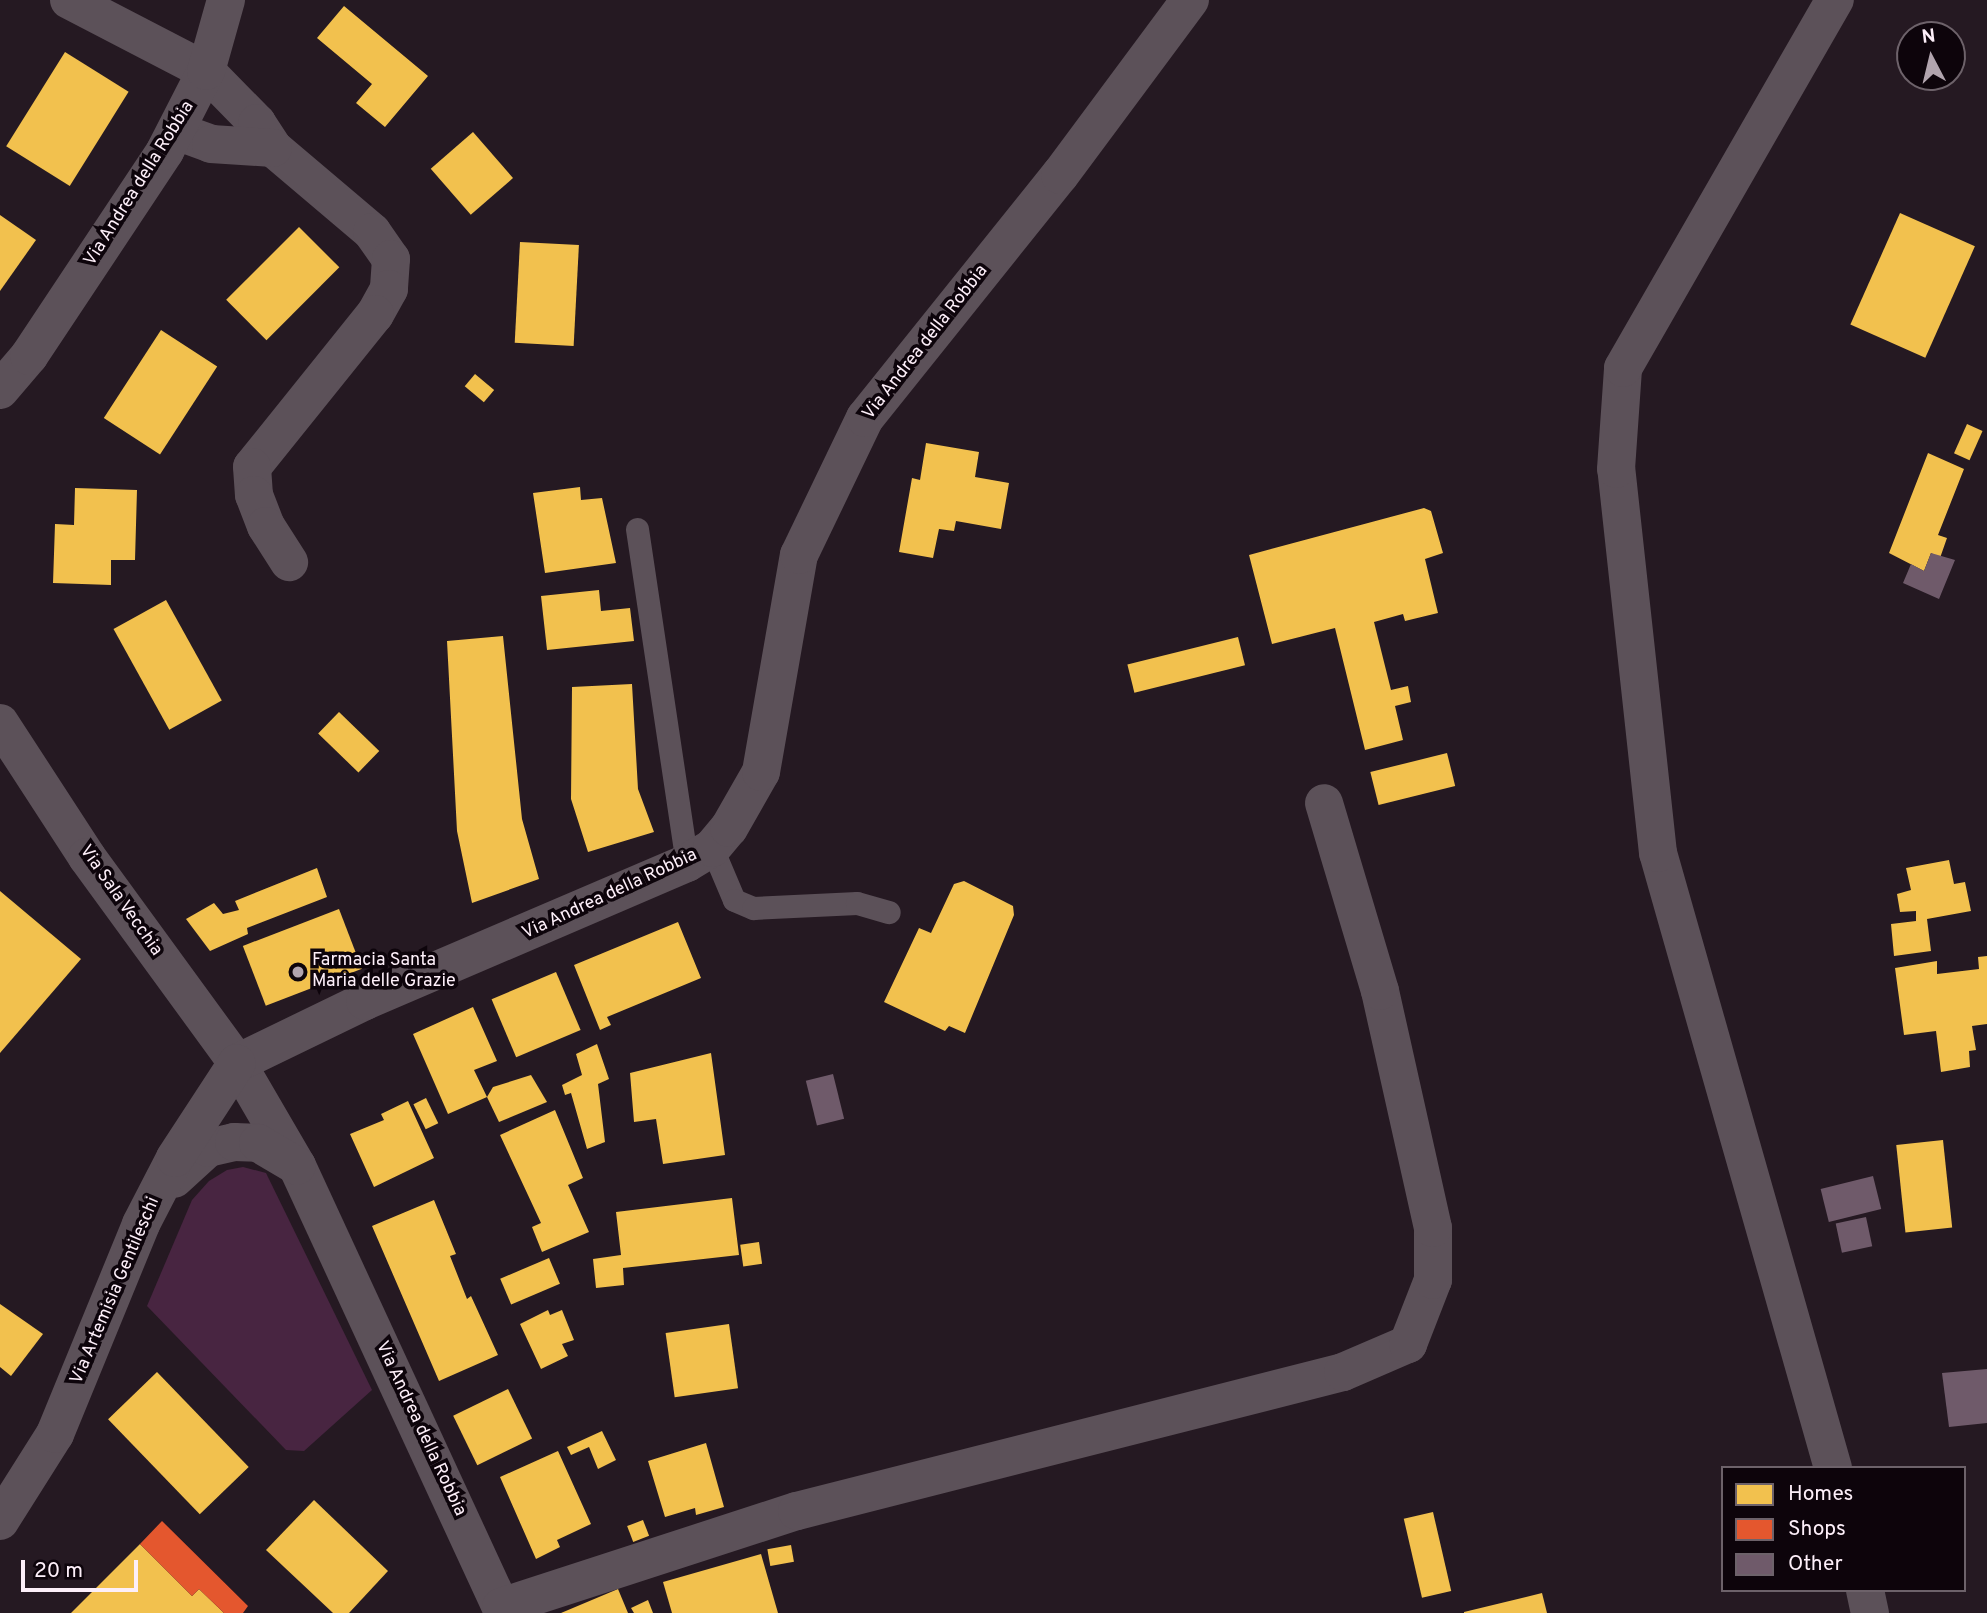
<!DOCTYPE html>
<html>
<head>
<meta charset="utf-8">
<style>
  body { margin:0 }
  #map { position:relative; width:1987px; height:1613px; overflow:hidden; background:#251922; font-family:Overpass,sans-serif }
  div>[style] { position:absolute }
  .green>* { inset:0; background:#482541 }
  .homes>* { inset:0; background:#f2c14e; transform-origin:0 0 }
  .shops>* { inset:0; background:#e4572e }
  .building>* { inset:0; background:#6f5a6a; transform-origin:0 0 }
  .service>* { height:23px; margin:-11.5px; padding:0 11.5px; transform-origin:11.5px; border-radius:11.5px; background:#5c5159 }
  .minor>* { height:38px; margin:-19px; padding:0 19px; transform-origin:19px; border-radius:19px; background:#5c5159 }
  .dots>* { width:19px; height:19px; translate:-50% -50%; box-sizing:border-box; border:4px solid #0d040b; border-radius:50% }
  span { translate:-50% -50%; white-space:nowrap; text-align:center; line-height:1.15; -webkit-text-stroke:7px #0d040b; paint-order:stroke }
  .street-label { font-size:18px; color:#fdeff9 }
  .poi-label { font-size:18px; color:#fdeff9 }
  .left { translate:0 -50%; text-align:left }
  .legend { position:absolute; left:1721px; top:1466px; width:245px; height:126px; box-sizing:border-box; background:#0d040b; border:2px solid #6d626a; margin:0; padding:9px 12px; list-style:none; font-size:21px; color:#fdeff9 }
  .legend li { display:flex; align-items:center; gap:14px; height:35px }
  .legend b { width:35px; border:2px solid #6d626a }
  .north { position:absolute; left:1896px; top:21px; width:70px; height:70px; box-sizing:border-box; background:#0d040b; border:2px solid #6d626a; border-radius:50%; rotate:353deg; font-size:19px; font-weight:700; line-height:28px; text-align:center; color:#fdeff9 }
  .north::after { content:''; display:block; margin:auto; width:24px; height:32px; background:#b1a4ae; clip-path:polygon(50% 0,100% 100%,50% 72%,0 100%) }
  .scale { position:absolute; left:21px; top:1560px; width:117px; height:32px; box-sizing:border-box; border:4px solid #fdeff9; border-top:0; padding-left:9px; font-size:21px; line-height:24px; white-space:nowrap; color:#fdeff9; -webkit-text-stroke:5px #0d040b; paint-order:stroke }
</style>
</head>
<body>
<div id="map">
  <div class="green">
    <div style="clip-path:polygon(243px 1167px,266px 1173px,372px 1390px,304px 1451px,286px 1450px,147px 1306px,192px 1200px,209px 1181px,227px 1170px)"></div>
  </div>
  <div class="homes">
    <div style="clip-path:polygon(344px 6px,428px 76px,385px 127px,356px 103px,372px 84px,317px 38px)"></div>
    <div style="left:65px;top:52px;width:75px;height:111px;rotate:32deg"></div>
    <div style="left:473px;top:132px;width:61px;height:56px;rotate:49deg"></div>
    <div style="left:1900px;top:213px;width:82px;height:122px;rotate:24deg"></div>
    <div style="clip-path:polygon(0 215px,36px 240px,0 291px)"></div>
    <div style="left:299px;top:227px;width:57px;height:103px;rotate:45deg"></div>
    <div style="left:520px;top:242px;width:59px;height:101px;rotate:3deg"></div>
    <div style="left:161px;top:330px;width:67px;height:105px;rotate:33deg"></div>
    <div style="left:475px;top:374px;width:25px;height:16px;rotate:40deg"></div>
    <div style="left:1967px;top:424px;width:17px;height:32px;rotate:24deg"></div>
    <div style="clip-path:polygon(926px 443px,979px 452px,975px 477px,1009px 483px,1001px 529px,956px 521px,954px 531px,939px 529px,933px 558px,899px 552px,912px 478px,920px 480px)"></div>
    <div style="clip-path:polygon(1928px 453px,1964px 469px,1938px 535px,1947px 538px,1940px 558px,1931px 553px,1924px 571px,1889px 553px)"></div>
    <div style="clip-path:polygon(580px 487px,581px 500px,602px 498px,616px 563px,545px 573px,533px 493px)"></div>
    <div style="clip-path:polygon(75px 488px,137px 490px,135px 560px,111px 560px,111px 585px,53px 583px,55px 524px,74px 525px)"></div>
    <div style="clip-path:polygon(1424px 508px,1431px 511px,1443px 553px,1425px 559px,1438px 613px,1405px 621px,1403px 614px,1374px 622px,1391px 690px,1408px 686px,1411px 702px,1395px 706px,1403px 740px,1365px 750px,1335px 628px,1272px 644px,1249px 555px)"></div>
    <div style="clip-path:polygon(599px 590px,601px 611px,630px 608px,634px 641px,547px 650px,541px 596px)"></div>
    <div style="left:166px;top:600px;width:115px;height:60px;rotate:61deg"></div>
    <div style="clip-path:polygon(503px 636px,522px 819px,539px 879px,472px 903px,457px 831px,447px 641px)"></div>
    <div style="left:1238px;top:637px;width:29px;height:114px;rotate:76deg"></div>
    <div style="clip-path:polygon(632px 684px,638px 789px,654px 832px,588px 852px,571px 799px,572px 687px)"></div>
    <div style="left:339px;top:712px;width:56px;height:30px;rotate:44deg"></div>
    <div style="left:1447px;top:753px;width:34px;height:79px;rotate:76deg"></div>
    <div style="clip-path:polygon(1949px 860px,1954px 884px,1965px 882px,1971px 911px,1927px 919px,1931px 951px,1894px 956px,1891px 924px,1916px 921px,1916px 911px,1900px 912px,1897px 894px,1911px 890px,1906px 868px)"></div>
    <div style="clip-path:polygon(317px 868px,327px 897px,247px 928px,248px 934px,210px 951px,186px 919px,214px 903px,223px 914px,239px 910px,235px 901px)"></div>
    <div style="clip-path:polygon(964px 881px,1013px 906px,1014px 915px,965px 1033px,949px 1026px,945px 1031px,884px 1002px,919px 928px,931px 933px,954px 884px)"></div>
    <div style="clip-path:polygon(0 891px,81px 959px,0 1053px)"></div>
    <div style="left:339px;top:909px;width:64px;height:103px;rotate:69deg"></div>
    <div style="clip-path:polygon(678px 922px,701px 978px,607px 1017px,611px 1025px,600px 1030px,574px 965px)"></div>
    <div style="clip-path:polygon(1987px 956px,1987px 1024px,1972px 1026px,1976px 1050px,1969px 1051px,1970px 1067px,1941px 1072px,1936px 1031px,1904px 1035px,1895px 968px,1937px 961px,1937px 974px,1979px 969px,1978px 957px)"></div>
    <div style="left:556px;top:972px;width:63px;height:70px;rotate:67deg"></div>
    <div style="clip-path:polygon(473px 1007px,497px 1061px,474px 1070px,487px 1097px,448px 1114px,413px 1034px)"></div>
    <div style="clip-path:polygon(597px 1044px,609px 1079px,598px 1084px,605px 1142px,587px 1149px,571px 1093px,565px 1095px,562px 1085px,582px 1075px,576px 1054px)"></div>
    <div style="clip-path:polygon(711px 1053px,725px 1155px,663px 1164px,656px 1119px,634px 1122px,630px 1073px)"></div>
    <div style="clip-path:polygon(531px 1075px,547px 1102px,499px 1122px,487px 1097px,493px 1087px)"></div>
    <div style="left:426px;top:1098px;width:28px;height:14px;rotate:64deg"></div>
    <div style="clip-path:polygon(408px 1101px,434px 1158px,374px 1187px,350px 1134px,384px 1120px,381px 1114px)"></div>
    <div style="clip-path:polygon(555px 1110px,583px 1178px,568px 1185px,589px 1232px,542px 1252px,532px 1227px,541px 1223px,500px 1135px)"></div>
    <div style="left:1943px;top:1140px;width:88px;height:47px;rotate:84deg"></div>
    <div style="clip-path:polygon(732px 1198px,739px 1255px,623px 1268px,624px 1285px,596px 1288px,593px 1259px,621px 1255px,616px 1212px)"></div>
    <div style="clip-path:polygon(434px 1200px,456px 1254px,450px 1256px,467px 1299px,471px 1296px,498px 1355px,439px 1381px,372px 1226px)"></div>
    <div style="left:759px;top:1242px;width:22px;height:19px;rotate:82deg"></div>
    <div style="left:549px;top:1258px;width:28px;height:53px;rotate:67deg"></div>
    <div style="clip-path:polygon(0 1304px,43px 1334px,11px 1376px,0 1367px)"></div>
    <div style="clip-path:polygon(548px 1310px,550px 1315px,562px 1310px,574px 1340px,562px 1344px,568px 1356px,541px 1369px,520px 1324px)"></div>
    <div style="left:729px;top:1324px;width:65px;height:64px;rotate:82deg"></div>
    <div style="left:157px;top:1372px;width:132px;height:68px;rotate:46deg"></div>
    <div style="left:508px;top:1389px;width:55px;height:61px;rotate:64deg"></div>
    <div style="clip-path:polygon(602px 1431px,616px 1460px,598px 1469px,589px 1447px,571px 1455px,567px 1447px)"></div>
    <div style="clip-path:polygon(706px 1443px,724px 1507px,696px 1515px,695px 1508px,665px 1517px,648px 1461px)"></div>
    <div style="clip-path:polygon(558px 1451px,591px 1524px,557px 1540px,560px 1547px,536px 1559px,500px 1477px)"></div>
    <div style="clip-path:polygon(314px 1500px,388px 1571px,349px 1613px,333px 1613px,266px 1550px)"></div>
    <div style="left:1433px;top:1512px;width:81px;height:30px;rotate:77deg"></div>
    <div style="left:643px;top:1520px;width:17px;height:17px;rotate:69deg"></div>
    <div style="clip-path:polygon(140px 1544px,192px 1596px,199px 1589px,224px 1613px,71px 1613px)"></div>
    <div style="left:791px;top:1545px;width:17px;height:24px;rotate:80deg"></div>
    <div style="clip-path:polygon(761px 1554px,778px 1613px,672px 1613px,663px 1582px)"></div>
    <div style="clip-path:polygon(618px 1589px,628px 1613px,561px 1613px)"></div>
    <div style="clip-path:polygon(1542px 1593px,1547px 1613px,1464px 1613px,1464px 1612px)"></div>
    <div style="clip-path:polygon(648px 1600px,653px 1613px,634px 1613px,631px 1608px)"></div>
  </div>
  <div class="shops">
    <div style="clip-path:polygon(162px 1521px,248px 1606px,243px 1613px,224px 1613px,199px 1589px,192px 1596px,140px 1544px)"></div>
  </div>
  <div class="building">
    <div style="clip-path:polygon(1931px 553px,1955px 560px,1939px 599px,1903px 583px,1911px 564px,1924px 571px)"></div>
    <div style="left:833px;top:1074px;width:46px;height:28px;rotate:76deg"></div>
    <div style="left:1873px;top:1176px;width:34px;height:54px;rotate:76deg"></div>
    <div style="left:1866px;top:1217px;width:30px;height:31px;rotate:78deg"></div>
    <div style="clip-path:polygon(1987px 1369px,1987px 1423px,1949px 1427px,1942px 1373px)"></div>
  </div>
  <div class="service">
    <div style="left:637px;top:529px;width:338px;rotate:81.5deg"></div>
    <div style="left:712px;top:848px;width:56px;rotate:67.1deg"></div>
    <div style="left:734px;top:900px;width:21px;rotate:23deg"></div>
    <div style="left:753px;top:908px;width:104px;rotate:-2.8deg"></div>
    <div style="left:857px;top:903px;width:33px;rotate:16deg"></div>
  </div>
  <div class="minor">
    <div style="left:69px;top:0;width:154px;rotate:27.4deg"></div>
    <div style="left:206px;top:71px;width:73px;rotate:45.6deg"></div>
    <div style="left:257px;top:123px;width:30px;rotate:57deg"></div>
    <div style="left:273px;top:148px;width:130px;rotate:40.3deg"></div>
    <div style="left:372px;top:232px;width:33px;rotate:55deg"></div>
    <div style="left:391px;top:259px;width:30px;rotate:94deg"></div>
    <div style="left:389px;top:289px;width:29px;rotate:119deg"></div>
    <div style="left:375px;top:314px;width:196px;rotate:128.8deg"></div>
    <div style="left:252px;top:467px;width:28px;rotate:86deg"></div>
    <div style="left:254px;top:495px;width:33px;rotate:69deg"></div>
    <div style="left:266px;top:526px;width:43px;rotate:57.4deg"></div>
    <div style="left:176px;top:131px;width:37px;rotate:20deg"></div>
    <div style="left:211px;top:144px;width:62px;rotate:3.7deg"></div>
    <div style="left:0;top:390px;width:45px;rotate:-49.5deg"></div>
    <div style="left:29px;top:356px;width:246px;rotate:-56.4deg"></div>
    <div style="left:165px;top:151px;width:90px;rotate:-62.9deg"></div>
    <div style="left:206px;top:71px;width:74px;rotate:-74.3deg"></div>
    <div style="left:0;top:723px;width:160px;rotate:57deg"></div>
    <div style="left:87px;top:857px;width:255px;rotate:53.9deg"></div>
    <div style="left:237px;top:1063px;width:119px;rotate:59.8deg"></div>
    <div style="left:297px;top:1166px;width:493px;rotate:65.2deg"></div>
    <div style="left:237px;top:1063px;width:142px;rotate:-25.8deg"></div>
    <div style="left:365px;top:1001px;width:350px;rotate:-23.2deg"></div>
    <div style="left:687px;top:863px;width:29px;rotate:-31deg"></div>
    <div style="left:712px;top:848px;width:26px;rotate:-50deg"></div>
    <div style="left:729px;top:828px;width:64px;rotate:-60.3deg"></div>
    <div style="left:761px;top:772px;width:220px;rotate:-80.1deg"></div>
    <div style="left:799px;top:555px;width:152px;rotate:-64.3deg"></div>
    <div style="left:865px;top:418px;width:312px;rotate:-51.3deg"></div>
    <div style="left:1060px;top:175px;width:218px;rotate:-53.4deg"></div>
    <div style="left:174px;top:1179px;width:46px;rotate:-42.4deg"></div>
    <div style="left:208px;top:1148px;width:27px;rotate:-13deg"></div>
    <div style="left:234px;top:1142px;width:24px;rotate:2deg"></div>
    <div style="left:258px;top:1143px;width:45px;rotate:30.5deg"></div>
    <div style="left:1833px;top:1468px;width:639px;rotate:-105.88deg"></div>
    <div style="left:1658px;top:853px;width:386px;rotate:-96.2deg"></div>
    <div style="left:1616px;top:469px;width:101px;rotate:-86deg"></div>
    <div style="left:1623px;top:368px;width:425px;rotate:-60.1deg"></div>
    <div style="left:0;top:1521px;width:103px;rotate:-57.7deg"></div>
    <div style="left:55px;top:1434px;width:227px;rotate:-67.7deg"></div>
    <div style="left:141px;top:1224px;width:74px;rotate:-62.7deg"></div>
    <div style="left:175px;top:1158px;width:113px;rotate:-56.9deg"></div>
    <div style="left:1865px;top:1590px;width:24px;rotate:78deg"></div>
    <div style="left:501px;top:1607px;width:311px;rotate:-18deg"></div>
    <div style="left:797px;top:1511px;width:563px;rotate:-14.28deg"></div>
    <div style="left:1343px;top:1372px;width:71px;rotate:-23.3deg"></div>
    <div style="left:1408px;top:1344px;width:69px;rotate:-68.7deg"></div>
    <div style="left:1433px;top:1280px;width:52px;rotate:-90deg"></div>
    <div style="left:1433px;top:1228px;width:243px;rotate:-102.6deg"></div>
    <div style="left:1380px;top:991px;width:196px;rotate:-106.6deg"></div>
  </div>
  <div class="dots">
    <div style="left:298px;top:972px;background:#b1a4ae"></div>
  </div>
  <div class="street-label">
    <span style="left:140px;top:184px;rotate:-58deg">Via Andrea della Robbia</span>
    <span style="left:926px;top:343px;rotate:-52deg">Via Andrea della Robbia</span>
    <span style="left:610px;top:895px;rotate:-25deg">Via Andrea della Robbia</span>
    <span style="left:120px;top:901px;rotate:55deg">Via Sala Vecchia</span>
    <span style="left:116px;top:1291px;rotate:-67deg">Via Artemisia Gentileschi</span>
    <span style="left:420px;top:1429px;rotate:65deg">Via Andrea della Robbia</span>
  </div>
  <div class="poi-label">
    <span class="left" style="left:312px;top:972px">Farmacia Santa<br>Maria delle Grazie</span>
  </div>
  <ul class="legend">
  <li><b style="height:19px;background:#f2c14e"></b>Homes</li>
  <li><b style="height:19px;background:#e4572e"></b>Shops</li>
  <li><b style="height:19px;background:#6f5a6a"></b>Other</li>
  </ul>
  <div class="north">N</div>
  <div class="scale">20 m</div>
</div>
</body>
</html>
